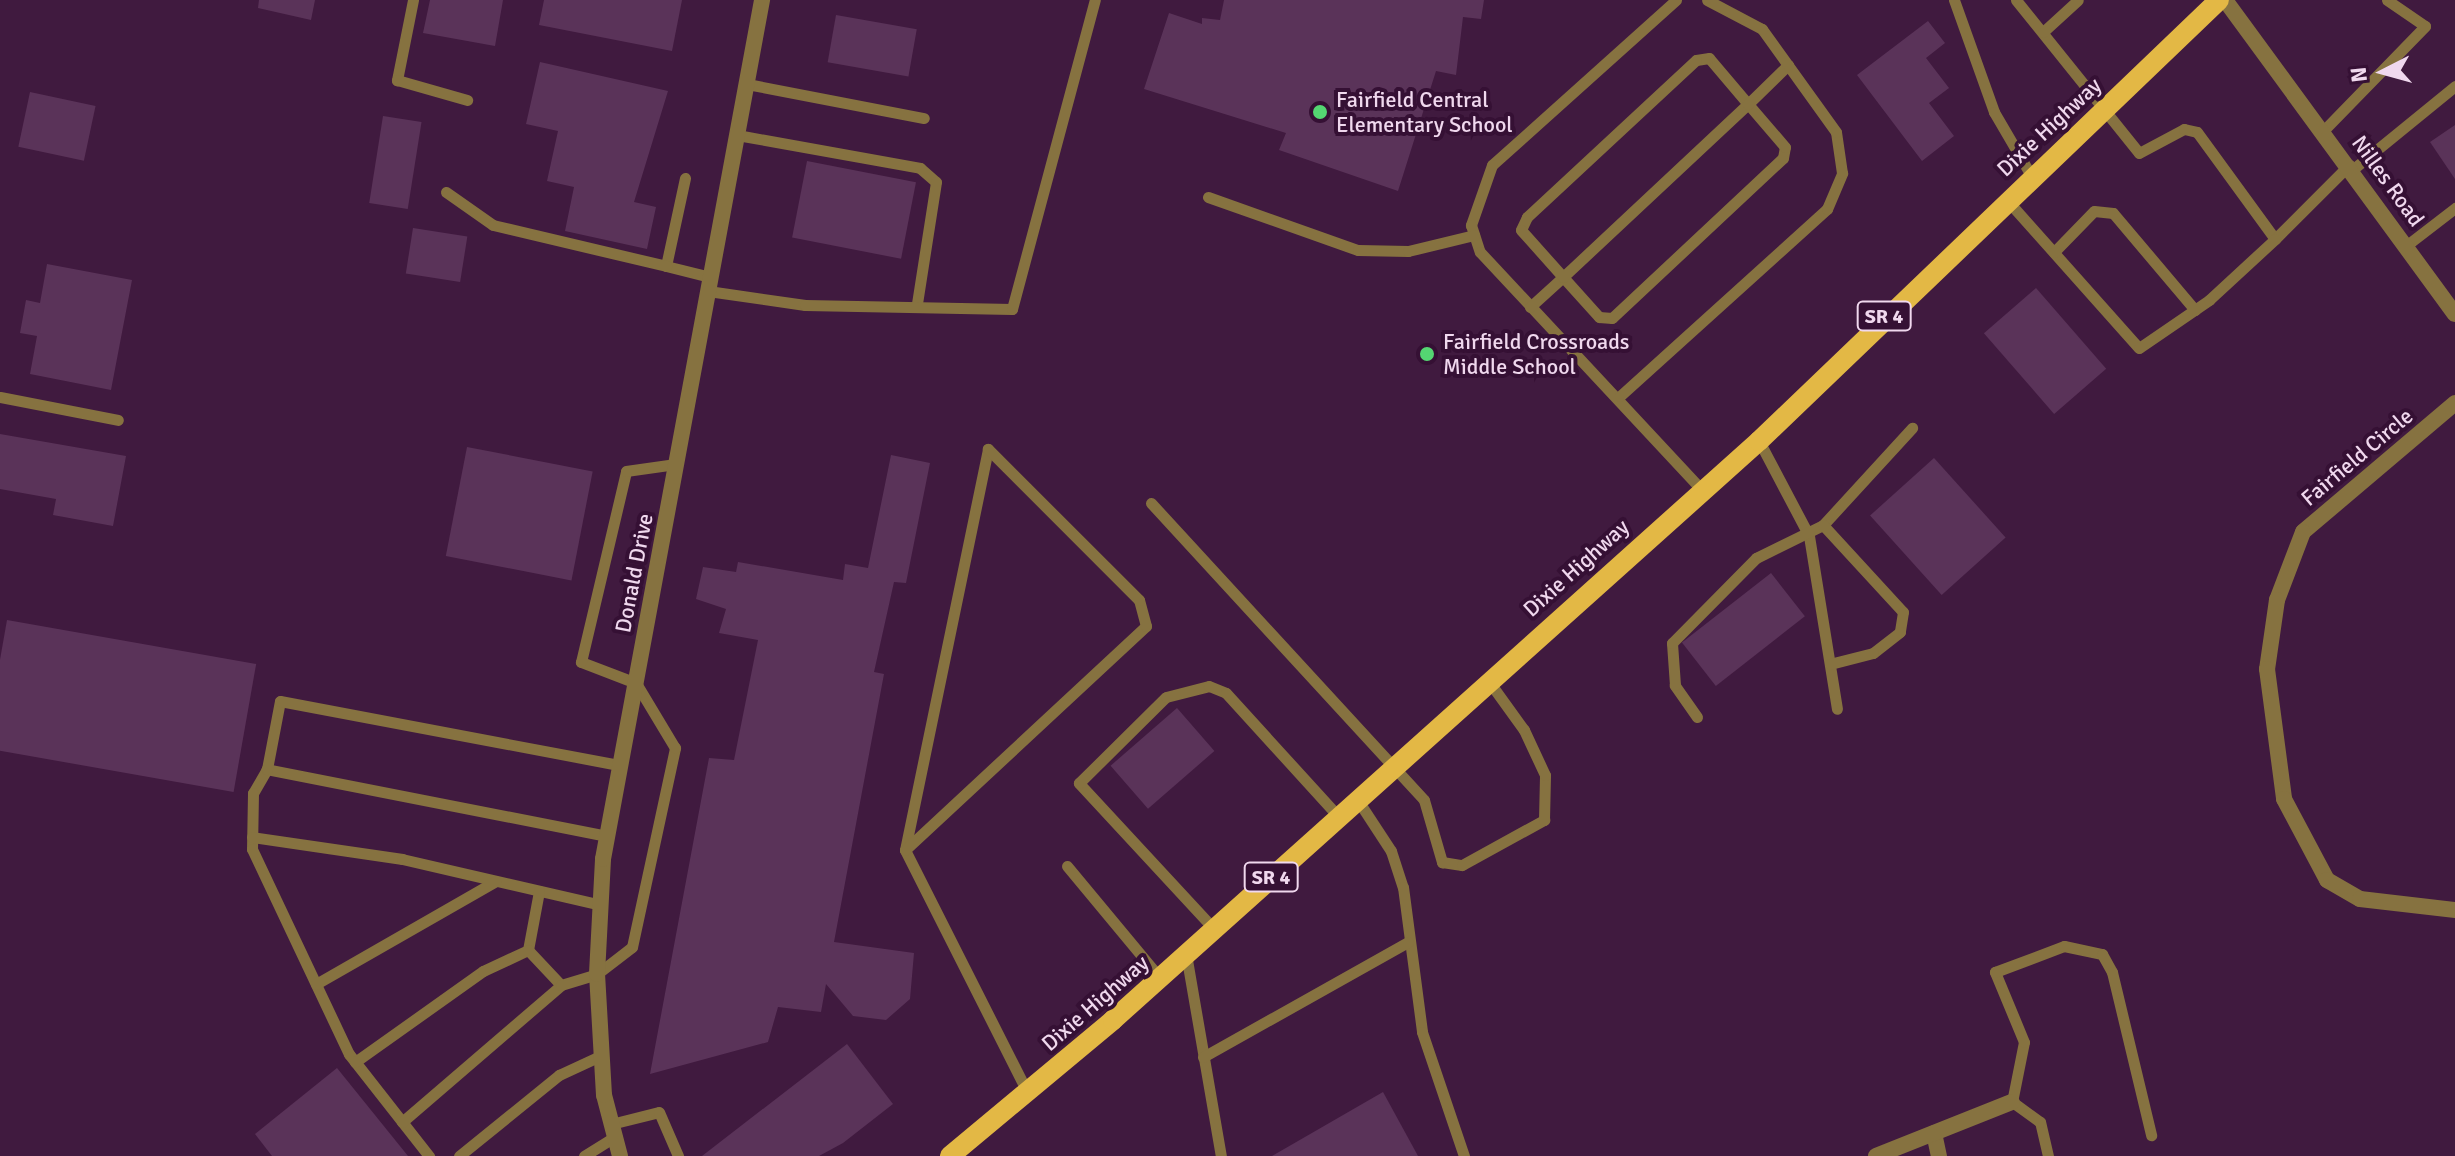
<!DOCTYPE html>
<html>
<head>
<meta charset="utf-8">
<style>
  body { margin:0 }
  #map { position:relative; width:2455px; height:1156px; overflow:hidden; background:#401a3f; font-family:Signika,sans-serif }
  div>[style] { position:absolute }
  .building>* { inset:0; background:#5a3359; transform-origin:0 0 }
  .service>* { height:11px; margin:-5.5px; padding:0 5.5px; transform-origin:5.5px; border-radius:5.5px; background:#867240 }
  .minor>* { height:16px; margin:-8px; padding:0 8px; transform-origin:8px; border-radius:8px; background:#867240 }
  .tertiary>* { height:16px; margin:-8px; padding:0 8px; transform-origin:8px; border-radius:8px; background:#867240 }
  .primary>* { height:20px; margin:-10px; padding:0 10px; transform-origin:10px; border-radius:10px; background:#e3b845 }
  .dots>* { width:22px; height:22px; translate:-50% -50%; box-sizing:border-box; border:4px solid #351034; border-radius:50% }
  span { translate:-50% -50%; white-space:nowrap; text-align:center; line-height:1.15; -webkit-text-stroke:8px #351034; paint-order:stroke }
  .shield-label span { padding:2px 6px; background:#351034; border:2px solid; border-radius:6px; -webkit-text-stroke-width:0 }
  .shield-label { font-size:20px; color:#f0d8ee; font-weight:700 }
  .poi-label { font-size:22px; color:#f0d8ee }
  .left { translate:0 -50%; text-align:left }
  .street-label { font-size:22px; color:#f0d8ee }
  .north { position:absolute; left:2343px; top:32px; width:80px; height:80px; -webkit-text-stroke:6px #351034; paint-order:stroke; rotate:264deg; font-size:22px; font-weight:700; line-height:32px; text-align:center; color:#f0d8ee }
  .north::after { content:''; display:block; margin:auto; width:28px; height:36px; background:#f0d8ee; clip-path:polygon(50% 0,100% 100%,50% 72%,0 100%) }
</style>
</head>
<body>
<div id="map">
  <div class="building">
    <div style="clip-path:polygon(259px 0,315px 0,311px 20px,258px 8px)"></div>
    <div style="clip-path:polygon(430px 0,503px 0,495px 46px,423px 33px)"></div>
    <div style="clip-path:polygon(544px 0,682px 0,672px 51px,539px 25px)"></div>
    <div style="clip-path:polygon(1224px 0,1484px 0,1481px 19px,1463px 17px,1456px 75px,1436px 71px,1398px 191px,1279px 150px,1286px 133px,1144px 89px,1169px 13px,1202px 24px,1202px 18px,1220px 20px)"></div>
    <div style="left:836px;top:15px;width:82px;height:48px;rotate:10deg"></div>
    <div style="clip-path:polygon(1928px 21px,1945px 43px,1926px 58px,1949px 88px,1929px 103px,1954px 136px,1922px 161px,1857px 75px)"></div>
    <div style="clip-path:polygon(540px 62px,668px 91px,634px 202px,656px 207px,647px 249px,565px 231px,574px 187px,547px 181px,558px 131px,526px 124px)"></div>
    <div style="left:30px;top:92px;width:67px;height:56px;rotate:12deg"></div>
    <div style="left:383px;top:116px;width:39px;height:88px;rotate:9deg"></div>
    <div style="clip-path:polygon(2455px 125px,2455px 179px,2430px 142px)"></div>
    <div style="left:807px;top:161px;width:111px;height:78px;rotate:11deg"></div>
    <div style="left:413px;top:228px;width:55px;height:46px;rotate:9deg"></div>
    <div style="clip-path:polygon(47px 264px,132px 280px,111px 390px,30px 374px,37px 336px,20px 333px,26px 300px,40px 303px)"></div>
    <div style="left:2036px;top:288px;width:107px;height:69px;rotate:49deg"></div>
    <div style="clip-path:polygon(0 434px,126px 456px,113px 526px,53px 515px,56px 499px,0 489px)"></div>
    <div style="left:467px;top:447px;width:128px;height:111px;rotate:11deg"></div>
    <div style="clip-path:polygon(891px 455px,930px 463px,906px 583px,894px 582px,874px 672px,884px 674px,834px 942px,914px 953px,910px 999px,886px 1020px,853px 1016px,826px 984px,821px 1012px,778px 1007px,768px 1042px,650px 1074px,709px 758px,734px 760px,758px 640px,719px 633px,726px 609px,696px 599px,703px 567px,736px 572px,738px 562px,843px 580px,845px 564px,868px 568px)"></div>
    <div style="left:1934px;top:458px;width:107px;height:86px;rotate:48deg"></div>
    <div style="left:1771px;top:573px;width:55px;height:113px;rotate:52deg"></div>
    <div style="left:7px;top:620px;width:253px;height:130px;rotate:10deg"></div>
    <div style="left:1177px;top:708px;width:57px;height:88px;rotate:49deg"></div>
    <div style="clip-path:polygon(847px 1044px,893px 1104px,843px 1143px,819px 1156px,702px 1156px)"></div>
    <div style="clip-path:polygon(337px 1068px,408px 1156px,272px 1156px,255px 1134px)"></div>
    <div style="clip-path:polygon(1383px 1092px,1418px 1156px,1272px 1156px)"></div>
  </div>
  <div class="service">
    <div style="left:413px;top:0;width:82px;rotate:101.3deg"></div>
    <div style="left:397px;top:80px;width:73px;rotate:15.9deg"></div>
    <div style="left:1676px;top:0;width:247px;rotate:138.1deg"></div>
    <div style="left:1492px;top:165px;width:64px;rotate:109.3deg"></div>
    <div style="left:1471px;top:225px;width:28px;rotate:72deg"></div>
    <div style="left:1480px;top:252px;width:323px;rotate:47deg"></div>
    <div style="left:1954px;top:0;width:119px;rotate:70.3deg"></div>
    <div style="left:1994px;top:112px;width:75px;rotate:59.7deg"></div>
    <div style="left:2016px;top:0;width:196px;rotate:51.2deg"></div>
    <div style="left:2139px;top:153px;width:51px;rotate:-28.1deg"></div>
    <div style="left:2184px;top:129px;width:13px;rotate:13deg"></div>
    <div style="left:2197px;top:132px;width:132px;rotate:53.9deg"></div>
    <div style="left:2275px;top:239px;width:105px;rotate:-45deg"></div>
    <div style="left:2043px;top:32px;width:47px;rotate:-42.4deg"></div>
    <div style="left:747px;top:84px;width:180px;rotate:10.9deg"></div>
    <div style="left:2324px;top:130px;width:145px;rotate:-45.8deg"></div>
    <div style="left:2425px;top:26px;width:46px;rotate:-145.6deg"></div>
    <div style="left:737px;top:135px;width:186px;rotate:10.2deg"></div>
    <div style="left:920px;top:168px;width:21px;rotate:41deg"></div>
    <div style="left:936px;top:182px;width:122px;rotate:98.9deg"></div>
    <div style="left:2352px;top:170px;width:133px;rotate:-39.2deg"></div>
    <div style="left:685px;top:178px;width:90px;rotate:102.2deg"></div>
    <div style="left:666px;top:266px;width:45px;rotate:14deg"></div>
    <div style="left:446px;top:192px;width:57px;rotate:35.1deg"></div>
    <div style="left:493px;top:225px;width:178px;rotate:13.3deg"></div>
    <div style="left:1208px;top:197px;width:159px;rotate:19.5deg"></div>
    <div style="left:1358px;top:250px;width:50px;rotate:1.1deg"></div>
    <div style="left:1408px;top:251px;width:68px;rotate:-13.6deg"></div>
    <div style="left:2007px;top:200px;width:198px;rotate:48.3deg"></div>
    <div style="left:2139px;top:348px;width:85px;rotate:-34.4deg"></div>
    <div style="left:2209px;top:300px;width:90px;rotate:-42.7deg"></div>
    <div style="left:2407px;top:245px;width:61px;rotate:-37.6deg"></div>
    <div style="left:2054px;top:252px;width:57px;rotate:-45.7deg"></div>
    <div style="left:2094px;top:211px;width:19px;rotate:6deg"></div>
    <div style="left:2113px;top:213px;width:127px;rotate:49.8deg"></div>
    <div style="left:708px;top:291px;width:98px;rotate:8.2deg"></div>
    <div style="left:805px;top:305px;width:207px;rotate:1.1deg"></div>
    <div style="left:1012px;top:309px;width:320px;rotate:-75deg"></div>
    <div style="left:1530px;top:307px;width:45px;rotate:-42.3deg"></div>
    <div style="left:1563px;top:277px;width:54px;rotate:48deg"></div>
    <div style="left:1599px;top:317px;width:13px;rotate:4deg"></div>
    <div style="left:1612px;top:318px;width:234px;rotate:-43.1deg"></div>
    <div style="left:1783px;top:158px;width:11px;rotate:-80deg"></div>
    <div style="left:1785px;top:147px;width:57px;rotate:-130.7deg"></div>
    <div style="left:1748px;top:104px;width:60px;rotate:-130.3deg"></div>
    <div style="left:1709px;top:58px;width:13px;rotate:171deg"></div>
    <div style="left:1696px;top:60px;width:231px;rotate:137.1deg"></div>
    <div style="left:1527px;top:217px;width:14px;rotate:115deg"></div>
    <div style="left:1521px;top:230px;width:63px;rotate:48.2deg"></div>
    <div style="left:1563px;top:277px;width:253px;rotate:-43.1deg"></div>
    <div style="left:1748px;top:104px;width:56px;rotate:-44.3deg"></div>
    <div style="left:1620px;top:396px;width:279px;rotate:-42.1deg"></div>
    <div style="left:1827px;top:209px;width:39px;rotate:-67deg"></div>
    <div style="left:1842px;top:173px;width:41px;rotate:-98.3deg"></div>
    <div style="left:1836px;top:132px;width:127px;rotate:-125.7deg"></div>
    <div style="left:1762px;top:29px;width:62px;rotate:-152.2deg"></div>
    <div style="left:0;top:397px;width:120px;rotate:11deg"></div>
    <div style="left:1759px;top:441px;width:107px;rotate:62.2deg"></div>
    <div style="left:1809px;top:536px;width:175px;rotate:80.8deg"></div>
    <div style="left:988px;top:449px;width:409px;rotate:101.7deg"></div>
    <div style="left:905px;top:850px;width:272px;rotate:63.2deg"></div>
    <div style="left:1151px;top:503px;width:403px;rotate:47.4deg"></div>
    <div style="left:1424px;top:800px;width:65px;rotate:73.8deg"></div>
    <div style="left:1442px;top:862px;width:20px;rotate:9deg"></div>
    <div style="left:1462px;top:865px;width:94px;rotate:-28.8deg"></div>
    <div style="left:1544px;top:820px;width:45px;rotate:-88.7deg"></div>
    <div style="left:1545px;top:775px;width:50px;rotate:-115deg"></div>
    <div style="left:1524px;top:730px;width:62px;rotate:-125.8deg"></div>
    <div style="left:1823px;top:525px;width:132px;rotate:-47.5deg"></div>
    <div style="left:1697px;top:717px;width:39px;rotate:-125deg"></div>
    <div style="left:1675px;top:685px;width:42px;rotate:-94.1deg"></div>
    <div style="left:1672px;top:643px;width:120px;rotate:-45.3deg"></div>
    <div style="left:1756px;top:558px;width:75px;rotate:-26.2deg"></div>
    <div style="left:1823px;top:525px;width:118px;rotate:47.4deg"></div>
    <div style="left:1903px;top:612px;width:20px;rotate:99deg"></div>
    <div style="left:1900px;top:632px;width:34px;rotate:142deg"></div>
    <div style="left:1873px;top:653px;width:44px;rotate:165.7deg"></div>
    <div style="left:267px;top:769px;width:28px;rotate:120deg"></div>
    <div style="left:253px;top:793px;width:56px;rotate:91deg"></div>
    <div style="left:252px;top:849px;width:227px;rotate:64.7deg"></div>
    <div style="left:349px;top:1054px;width:130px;rotate:51.9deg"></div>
    <div style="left:1357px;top:799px;width:62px;rotate:56.8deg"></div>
    <div style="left:1391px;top:851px;width:38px;rotate:72deg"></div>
    <div style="left:1403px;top:887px;width:146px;rotate:82.5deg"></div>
    <div style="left:1422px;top:1032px;width:131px;rotate:71.3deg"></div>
    <div style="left:607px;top:836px;width:347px;rotate:-168.9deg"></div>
    <div style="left:267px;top:769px;width:69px;rotate:-79.2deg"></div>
    <div style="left:280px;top:701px;width:346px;rotate:10.7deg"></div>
    <div style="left:252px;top:837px;width:152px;rotate:8.3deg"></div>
    <div style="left:402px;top:859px;width:204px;rotate:13deg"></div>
    <div style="left:905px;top:850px;width:329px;rotate:-42.9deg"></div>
    <div style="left:1146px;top:626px;width:27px;rotate:-105deg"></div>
    <div style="left:1139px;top:600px;width:214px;rotate:-135deg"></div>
    <div style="left:1067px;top:866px;width:146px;rotate:50.3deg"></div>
    <div style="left:1214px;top:929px;width:199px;rotate:-132.8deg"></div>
    <div style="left:1079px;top:783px;width:122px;rotate:-44.7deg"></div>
    <div style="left:1166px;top:697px;width:44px;rotate:-14.3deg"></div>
    <div style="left:1209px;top:686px;width:18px;rotate:22deg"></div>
    <div style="left:1226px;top:693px;width:166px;rotate:47.7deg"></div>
    <div style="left:528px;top:950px;width:60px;rotate:-79.4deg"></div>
    <div style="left:1186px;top:954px;width:205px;rotate:80.2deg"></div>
    <div style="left:316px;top:984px;width:207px;rotate:-29.8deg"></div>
    <div style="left:1203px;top:1057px;width:235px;rotate:-29.3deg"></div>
    <div style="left:355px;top:1062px;width:157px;rotate:-35.4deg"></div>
    <div style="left:483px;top:971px;width:50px;rotate:-25deg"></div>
    <div style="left:528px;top:950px;width:48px;rotate:46.7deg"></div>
    <div style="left:402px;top:1122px;width:210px;rotate:-40.7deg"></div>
    <div style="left:561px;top:985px;width:38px;rotate:-17deg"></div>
    <div style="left:597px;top:974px;width:44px;rotate:-37.6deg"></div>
    <div style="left:632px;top:947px;width:204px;rotate:-77.8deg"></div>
    <div style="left:675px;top:748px;width:76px;rotate:-121deg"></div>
    <div style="left:636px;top:683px;width:59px;rotate:-159.1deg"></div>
    <div style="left:581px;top:662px;width:196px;rotate:-76.7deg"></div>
    <div style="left:626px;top:471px;width:50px;rotate:-8deg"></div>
    <div style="left:611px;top:1124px;width:49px;rotate:-14deg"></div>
    <div style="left:659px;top:1112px;width:48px;rotate:66.6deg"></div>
    <div style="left:459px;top:1156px;width:129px;rotate:-39deg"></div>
    <div style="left:559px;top:1075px;width:47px;rotate:-24.9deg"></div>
    <div style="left:584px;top:1156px;width:36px;rotate:-32deg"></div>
    <div style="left:2048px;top:1156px;width:35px;rotate:-103deg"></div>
    <div style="left:2040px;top:1122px;width:34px;rotate:-144deg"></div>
    <div style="left:2012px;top:1102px;width:61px;rotate:-78.7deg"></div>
    <div style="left:2024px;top:1042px;width:76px;rotate:-112.5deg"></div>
    <div style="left:1995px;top:972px;width:74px;rotate:-20.6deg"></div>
    <div style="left:2064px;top:946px;width:39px;rotate:12deg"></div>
    <div style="left:2102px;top:954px;width:21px;rotate:61deg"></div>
    <div style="left:2112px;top:972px;width:168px;rotate:76.5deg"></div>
  </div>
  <div class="minor">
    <div style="left:2455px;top:403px;width:199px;rotate:139.7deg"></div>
    <div style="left:2303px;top:532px;width:73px;rotate:110.9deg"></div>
    <div style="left:2277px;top:600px;width:70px;rotate:98.2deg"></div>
    <div style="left:2267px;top:669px;width:131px;rotate:82.5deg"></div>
    <div style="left:2284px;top:799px;width:92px;rotate:62deg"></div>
    <div style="left:2327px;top:880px;width:38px;rotate:30deg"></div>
    <div style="left:2360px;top:899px;width:96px;rotate:6.6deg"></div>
    <div style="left:1934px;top:1133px;width:24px;rotate:78deg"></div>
    <div style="left:620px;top:1156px;width:63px;rotate:-104.7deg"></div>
    <div style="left:604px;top:1095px;width:121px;rotate:-93.3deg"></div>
    <div style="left:597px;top:974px;width:115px;rotate:-87deg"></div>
    <div style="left:603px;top:859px;width:874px;rotate:-79.51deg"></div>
    <div style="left:1876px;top:1156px;width:146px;rotate:-21.7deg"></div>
  </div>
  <div class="tertiary">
    <div style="left:2225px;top:0;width:389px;rotate:53.8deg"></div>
  </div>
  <div class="primary">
    <div style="left:950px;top:1156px;width:212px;rotate:-39.8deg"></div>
    <div style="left:1113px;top:1020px;width:868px;rotate:-41.87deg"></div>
    <div style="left:1759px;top:441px;width:637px;rotate:-43.79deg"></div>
  </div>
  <div class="dots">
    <div style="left:1320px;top:112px;background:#54d672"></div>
    <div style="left:1427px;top:354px;background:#54d672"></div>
  </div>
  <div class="shield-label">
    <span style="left:1884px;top:316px">SR 4</span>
    <span style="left:1271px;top:877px">SR 4</span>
  </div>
  <div class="poi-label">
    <span class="left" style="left:1336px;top:112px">Fairfield Central<br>Elementary School</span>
    <span class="left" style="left:1443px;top:354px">Fairfield Crossroads<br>Middle School</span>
  </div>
  <div class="street-label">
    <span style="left:2049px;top:127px;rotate:-43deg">Dixie Highway</span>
    <span style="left:2388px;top:181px;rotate:54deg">Nilles Road</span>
    <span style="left:2357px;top:457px;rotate:-40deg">Fairfield Circle</span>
    <span style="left:1576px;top:568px;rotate:-42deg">Dixie Highway</span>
    <span style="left:634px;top:573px;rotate:-79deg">Donald Drive</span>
    <span style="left:1095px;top:1003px;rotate:-41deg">Dixie Highway</span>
  </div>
  <div class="north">N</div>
</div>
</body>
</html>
